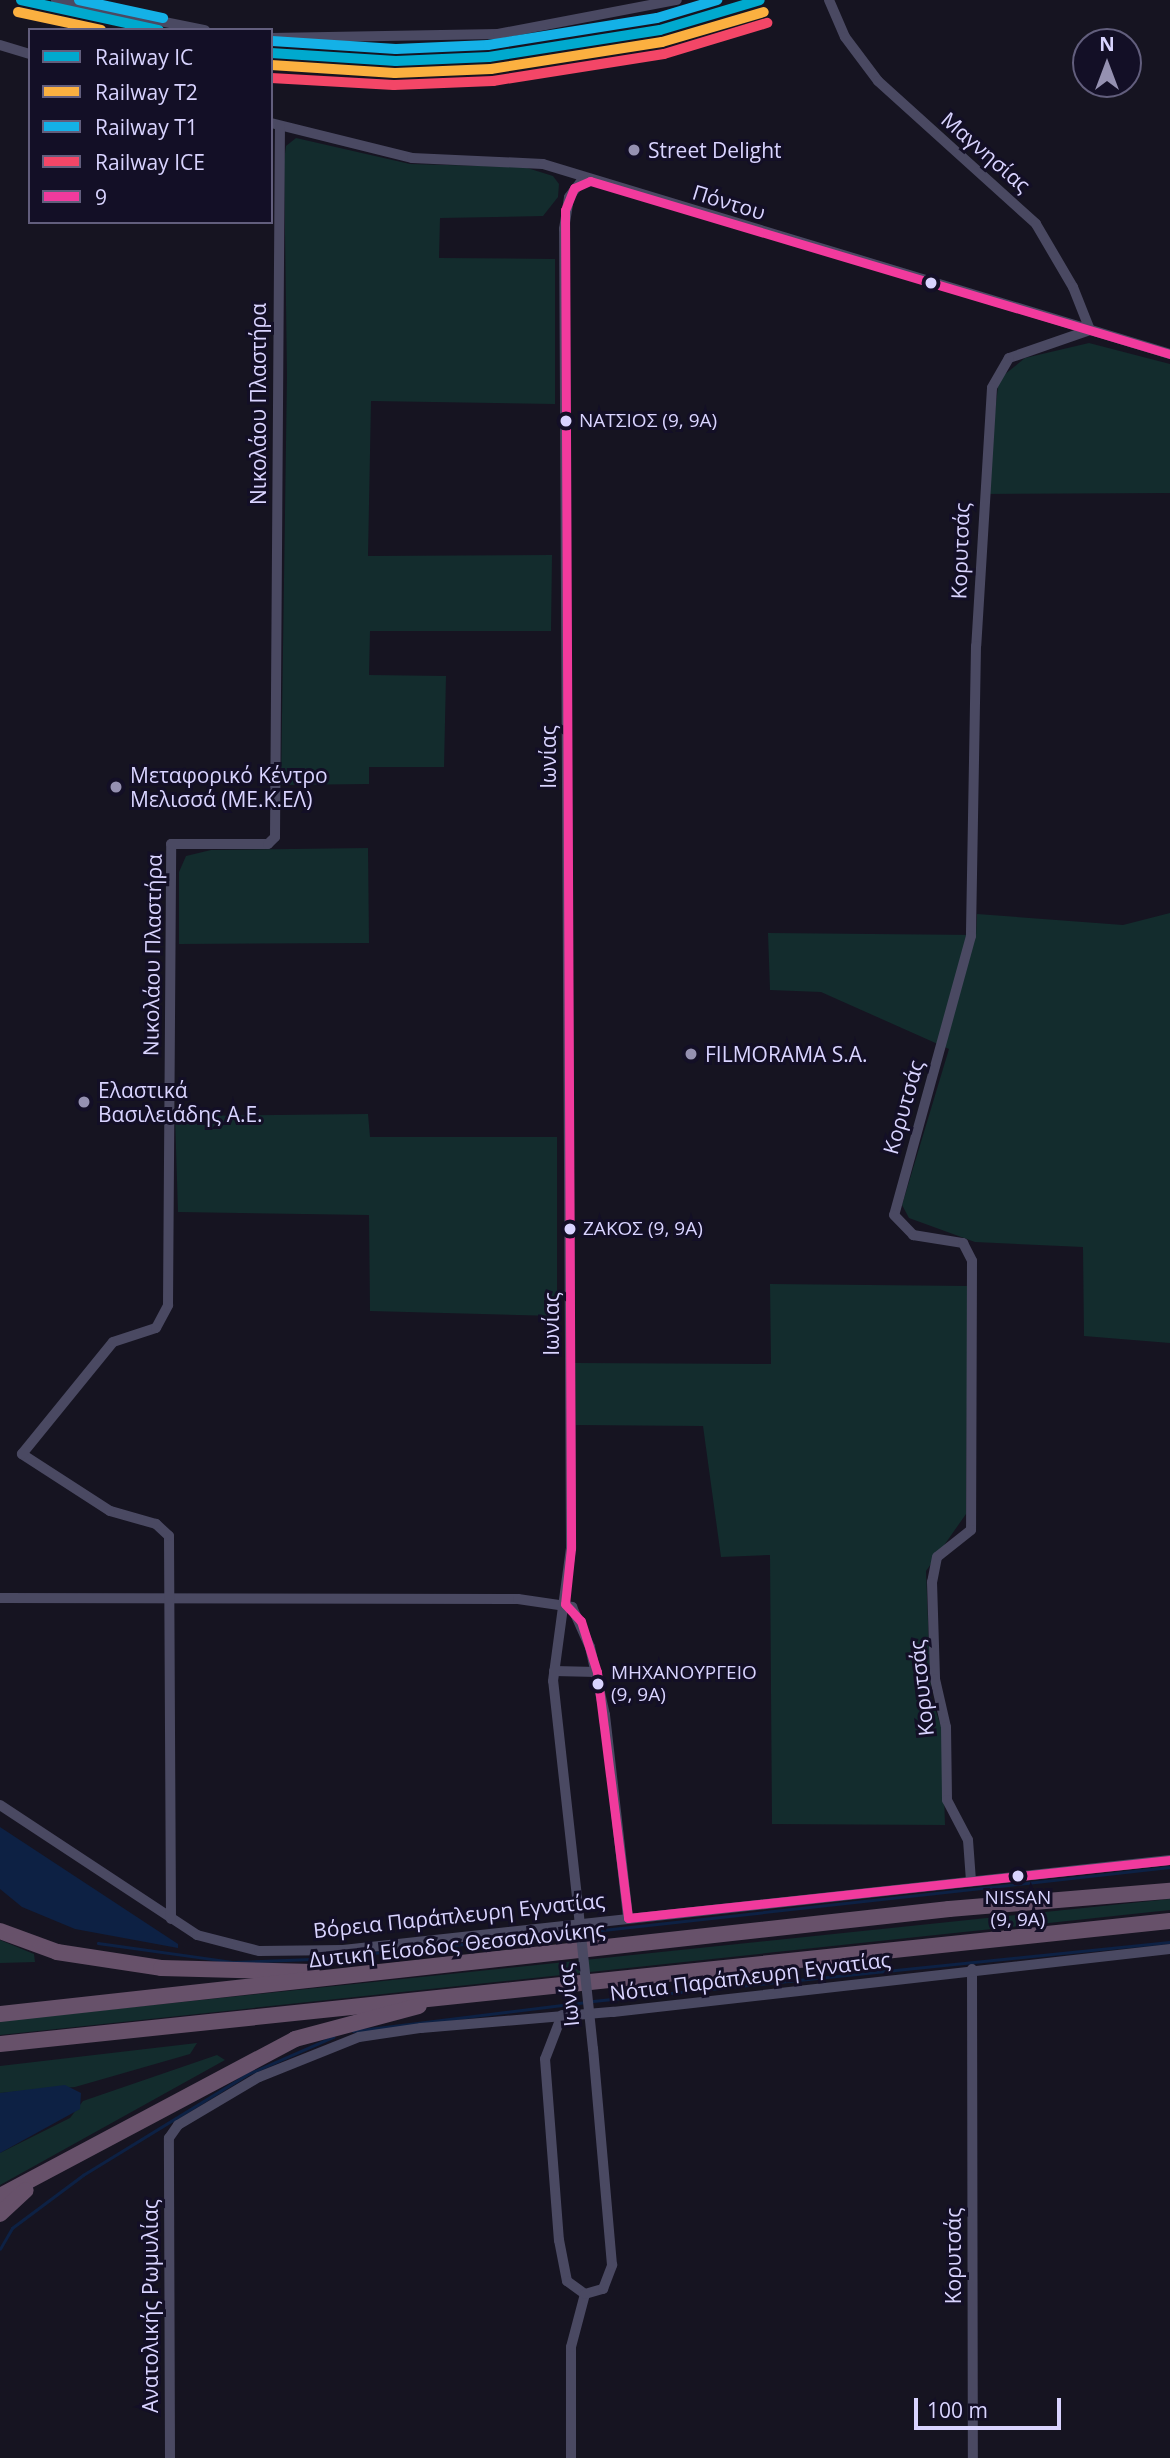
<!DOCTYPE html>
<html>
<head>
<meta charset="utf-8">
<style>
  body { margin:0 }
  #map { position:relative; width:1170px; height:2458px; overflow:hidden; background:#161421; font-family:"Open Sans",sans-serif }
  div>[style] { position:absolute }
  .green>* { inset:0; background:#132c2d }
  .water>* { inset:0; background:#0d2144 }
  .stream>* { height:2.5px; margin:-1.25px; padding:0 1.25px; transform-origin:1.25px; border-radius:1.25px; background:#0d2144 }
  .minor>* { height:10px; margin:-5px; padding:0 5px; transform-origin:5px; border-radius:5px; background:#4a4962 }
  .highway>* { height:16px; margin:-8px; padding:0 8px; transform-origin:8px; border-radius:8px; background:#67516a }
  .minor-bridge>* { height:10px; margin:-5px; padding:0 5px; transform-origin:5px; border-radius:5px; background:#4a4962 }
  .bus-1>* { height:9px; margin:-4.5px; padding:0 4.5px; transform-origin:4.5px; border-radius:4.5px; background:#f13a9d }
  .rail-1>* { height:10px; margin:-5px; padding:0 5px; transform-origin:5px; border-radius:5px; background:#00a9ce }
  .rail-2>* { height:10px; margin:-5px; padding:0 5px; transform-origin:5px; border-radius:5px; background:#fbb040 }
  .rail-3>* { height:10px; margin:-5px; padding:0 5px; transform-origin:5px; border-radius:5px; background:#14b1e7 }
  .rail-4>* { height:10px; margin:-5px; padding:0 5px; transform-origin:5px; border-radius:5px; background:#f34667 }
  .dots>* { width:19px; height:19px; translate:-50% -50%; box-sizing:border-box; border:4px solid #130f26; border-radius:50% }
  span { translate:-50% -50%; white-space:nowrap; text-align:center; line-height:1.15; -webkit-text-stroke:6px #130f26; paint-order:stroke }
  .bus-label { font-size:19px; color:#d9d4ff }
  .left { translate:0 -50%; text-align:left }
  .poi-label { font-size:21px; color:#d9d4ff }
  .street-label { font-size:21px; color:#d9d4ff }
  .legend { position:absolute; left:28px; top:28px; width:245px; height:196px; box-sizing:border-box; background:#130f26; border:2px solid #625e7d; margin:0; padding:9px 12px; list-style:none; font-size:21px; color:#d9d4ff }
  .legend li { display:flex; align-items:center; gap:14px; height:35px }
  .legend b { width:35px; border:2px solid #625e7d }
  .north { position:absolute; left:1072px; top:28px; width:70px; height:70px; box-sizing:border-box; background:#130f26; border:2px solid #625e7d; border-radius:50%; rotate:0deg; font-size:19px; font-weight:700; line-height:28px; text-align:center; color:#d9d4ff }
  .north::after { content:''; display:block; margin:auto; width:24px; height:32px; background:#9591b1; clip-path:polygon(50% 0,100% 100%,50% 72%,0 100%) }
  .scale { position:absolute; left:914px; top:2398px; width:147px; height:32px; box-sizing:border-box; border:4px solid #d9d4ff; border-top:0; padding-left:9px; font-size:21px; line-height:24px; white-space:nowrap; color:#d9d4ff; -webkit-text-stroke:5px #130f26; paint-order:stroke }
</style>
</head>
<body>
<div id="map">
  <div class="green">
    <div style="clip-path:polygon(296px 138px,410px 164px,524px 167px,553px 176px,559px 184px,558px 197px,543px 216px,440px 218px,439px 258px,555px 259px,555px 404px,371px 401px,368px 556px,552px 555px,551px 631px,370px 631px,369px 675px,446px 676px,444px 767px,369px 767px,369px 784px,281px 785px,287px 375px,284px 161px,286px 146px)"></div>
    <div style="clip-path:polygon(1089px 343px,1170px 364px,1170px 493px,985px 494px,999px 379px,1025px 358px)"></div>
    <div style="clip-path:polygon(368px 848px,369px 943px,179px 944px,179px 872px,186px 856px,211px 850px)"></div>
    <div style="clip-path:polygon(1170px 913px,1170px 1343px,1084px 1336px,1083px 1247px,975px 1242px,909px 1218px,902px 1205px,949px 1049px,821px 992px,770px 990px,768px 933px,976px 935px,977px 914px,1123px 925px)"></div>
    <div style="clip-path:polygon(368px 1114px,370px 1137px,557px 1137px,557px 1316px,370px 1311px,369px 1215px,178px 1212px,175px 1116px)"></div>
    <div style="clip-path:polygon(770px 1284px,968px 1286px,966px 1514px,926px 1571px,931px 1697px,942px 1729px,945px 1825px,772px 1824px,770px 1555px,721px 1557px,703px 1426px,576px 1425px,575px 1363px,771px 1364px)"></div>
    <div style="clip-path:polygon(1170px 1899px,1170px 1910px,0 2035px,0 2021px)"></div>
    <div style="clip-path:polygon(0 1940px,34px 1954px,35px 1962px,0 1963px)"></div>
    <div style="clip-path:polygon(197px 2043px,190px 2054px,75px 2087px,0 2093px,0 2066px)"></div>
    <div style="clip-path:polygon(217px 2055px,225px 2060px,0 2185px,0 2153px,70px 2118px,83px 2101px)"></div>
  </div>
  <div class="water">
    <div style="clip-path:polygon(0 1827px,178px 1944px,178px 1948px,75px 1929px,22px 1907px,0 1889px)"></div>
    <div style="clip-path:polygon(65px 2085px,81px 2093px,80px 2109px,0 2153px,0 2093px)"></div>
  </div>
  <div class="stream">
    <div style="left:585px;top:1932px;width:589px;rotate:-6.34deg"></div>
    <div style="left:98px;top:1943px;width:137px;rotate:8deg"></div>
    <div style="left:234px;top:1962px;width:78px;rotate:-2.2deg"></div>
    <div style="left:312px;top:1959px;width:267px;rotate:-5.6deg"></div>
    <div style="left:593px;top:2001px;width:580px;rotate:-5.84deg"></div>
    <div style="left:353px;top:2031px;width:235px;rotate:-7.1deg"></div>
    <div style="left:0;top:2249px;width:24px;rotate:-60deg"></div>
    <div style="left:12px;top:2228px;width:89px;rotate:-36.7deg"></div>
    <div style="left:83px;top:2175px;width:193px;rotate:-31.5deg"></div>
    <div style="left:248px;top:2074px;width:93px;rotate:-23.5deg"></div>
  </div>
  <div class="minor">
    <div style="left:56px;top:0;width:152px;rotate:11.4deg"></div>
    <div style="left:829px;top:0;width:40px;rotate:66.6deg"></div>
    <div style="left:845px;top:37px;width:55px;rotate:53.1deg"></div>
    <div style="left:878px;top:81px;width:213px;rotate:42.1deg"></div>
    <div style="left:1036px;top:224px;width:73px;rotate:59.6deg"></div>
    <div style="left:1073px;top:287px;width:46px;rotate:68.4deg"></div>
    <div style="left:1090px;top:330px;width:86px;rotate:160.9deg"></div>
    <div style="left:1009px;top:358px;width:34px;rotate:120deg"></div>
    <div style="left:992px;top:388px;width:258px;rotate:93.5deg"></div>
    <div style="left:976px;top:646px;width:290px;rotate:91deg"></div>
    <div style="left:971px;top:936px;width:289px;rotate:105.4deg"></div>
    <div style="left:894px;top:1215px;width:28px;rotate:46deg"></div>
    <div style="left:913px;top:1235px;width:51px;rotate:9.1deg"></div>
    <div style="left:963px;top:1243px;width:20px;rotate:63deg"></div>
    <div style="left:972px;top:1261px;width:269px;rotate:90.2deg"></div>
    <div style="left:971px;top:1530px;width:43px;rotate:141.5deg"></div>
    <div style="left:937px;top:1557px;width:25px;rotate:101deg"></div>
    <div style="left:932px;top:1582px;width:97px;rotate:88.2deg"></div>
    <div style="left:935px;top:1679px;width:49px;rotate:77.1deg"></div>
    <div style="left:946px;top:1727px;width:73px;rotate:89.2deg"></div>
    <div style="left:947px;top:1800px;width:45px;rotate:62.3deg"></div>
    <div style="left:968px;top:1840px;width:41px;rotate:85.8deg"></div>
    <div style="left:271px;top:38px;width:227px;rotate:-1deg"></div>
    <div style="left:498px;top:34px;width:182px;rotate:-10.8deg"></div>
    <div style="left:0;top:45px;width:31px;rotate:17deg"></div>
    <div style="left:271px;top:123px;width:145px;rotate:13.9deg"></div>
    <div style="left:412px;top:158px;width:131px;rotate:2.6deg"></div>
    <div style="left:543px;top:164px;width:655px;rotate:16.86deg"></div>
    <div style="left:0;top:1598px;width:518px;rotate:0.11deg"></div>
    <div style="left:518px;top:1599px;width:55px;rotate:8.4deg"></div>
    <div style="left:572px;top:1607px;width:44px;rotate:65.8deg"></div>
    <div style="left:590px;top:1647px;width:70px;rotate:77.6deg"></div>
    <div style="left:605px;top:1715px;width:204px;rotate:83.5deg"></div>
    <div style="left:554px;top:1671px;width:43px;rotate:1.3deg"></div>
    <div style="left:0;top:1805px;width:236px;rotate:33.4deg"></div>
    <div style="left:197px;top:1935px;width:64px;rotate:14.5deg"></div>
    <div style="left:259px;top:1951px;width:84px;rotate:-0.7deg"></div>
    <div style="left:343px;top:1950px;width:832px;rotate:-6.21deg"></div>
    <div style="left:577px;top:1897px;width:217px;rotate:-96.3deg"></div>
    <div style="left:553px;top:1681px;width:134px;rotate:-82.3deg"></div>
    <div style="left:571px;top:1548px;width:1319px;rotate:-90.3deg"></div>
    <div style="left:564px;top:229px;width:32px;rotate:-81deg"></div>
    <div style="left:569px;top:197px;width:18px;rotate:-52deg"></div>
    <div style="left:580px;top:183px;width:10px;rotate:-11deg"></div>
    <div style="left:171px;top:1919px;width:383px;rotate:-90.3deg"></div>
    <div style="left:169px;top:1536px;width:18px;rotate:-137deg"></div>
    <div style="left:156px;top:1524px;width:48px;rotate:-164.2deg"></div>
    <div style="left:110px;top:1511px;width:105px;rotate:-147.1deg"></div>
    <div style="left:22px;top:1454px;width:144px;rotate:-50.9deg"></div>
    <div style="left:113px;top:1342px;width:45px;rotate:-18deg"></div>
    <div style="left:156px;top:1328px;width:26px;rotate:-62deg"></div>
    <div style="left:168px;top:1305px;width:461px;rotate:-89.6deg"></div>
    <div style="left:171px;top:844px;width:97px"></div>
    <div style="left:268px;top:844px;width:10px;rotate:-45deg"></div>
    <div style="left:275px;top:837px;width:711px;rotate:-89.6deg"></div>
    <div style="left:972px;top:1969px;width:489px;rotate:89.9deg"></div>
    <div style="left:562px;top:2015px;width:47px;rotate:111.1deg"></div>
    <div style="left:545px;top:2059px;width:182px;rotate:85.6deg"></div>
    <div style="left:559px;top:2240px;width:42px;rotate:79deg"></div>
    <div style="left:567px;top:2281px;width:22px;rotate:36deg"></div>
    <div style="left:170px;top:2458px;width:320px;rotate:-90.2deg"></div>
    <div style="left:169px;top:2138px;width:16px;rotate:-55deg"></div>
    <div style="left:178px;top:2125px;width:94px;rotate:-30.7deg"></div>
    <div style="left:259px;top:2077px;width:108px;rotate:-21.8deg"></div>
    <div style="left:359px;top:2037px;width:63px;rotate:-8.3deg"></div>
    <div style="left:421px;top:2028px;width:193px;rotate:-4.8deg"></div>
    <div style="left:613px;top:2012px;width:561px;rotate:-6.45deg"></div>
    <div style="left:571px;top:2458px;width:111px;rotate:-90deg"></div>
    <div style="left:571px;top:2347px;width:55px;rotate:-75.2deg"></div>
    <div style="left:585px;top:2294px;width:19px;rotate:-16deg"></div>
    <div style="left:603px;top:2289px;width:26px;rotate:-69deg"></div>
    <div style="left:612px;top:2265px;width:217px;rotate:-95deg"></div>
  </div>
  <div class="highway">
    <div style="left:0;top:1931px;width:61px;rotate:20.2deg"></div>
    <div style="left:57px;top:1952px;width:105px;rotate:8.7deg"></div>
    <div style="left:161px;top:1968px;width:151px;rotate:1.5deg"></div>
    <div style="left:0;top:2014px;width:955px;rotate:-6.31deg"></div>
    <div style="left:949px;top:1909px;width:222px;rotate:-4.7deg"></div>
    <div style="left:0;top:2044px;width:1176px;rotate:-6deg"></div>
    <div style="left:0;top:2196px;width:334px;rotate:-28deg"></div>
    <div style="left:295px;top:2039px;width:128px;rotate:-14.9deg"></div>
    <div style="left:0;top:2214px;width:35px;rotate:-43deg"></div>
  </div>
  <div class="minor-bridge">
    <div style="left:577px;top:1897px;width:153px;rotate:84deg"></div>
  </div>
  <div class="bus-1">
    <div style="left:1170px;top:354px;width:605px;rotate:-163.39deg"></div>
    <div style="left:590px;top:181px;width:17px;rotate:156deg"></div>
    <div style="left:574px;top:188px;width:24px;rotate:112deg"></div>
    <div style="left:565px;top:210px;width:1338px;rotate:89.74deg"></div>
    <div style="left:571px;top:1548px;width:56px;rotate:96.1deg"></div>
    <div style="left:565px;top:1604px;width:23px;rotate:47deg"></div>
    <div style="left:581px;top:1621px;width:53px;rotate:72.6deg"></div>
    <div style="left:597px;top:1672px;width:248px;rotate:82.8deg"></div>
    <div style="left:628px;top:1918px;width:545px;rotate:-6.11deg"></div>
  </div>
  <div class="rail-1">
    <div style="left:21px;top:0;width:141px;rotate:12.3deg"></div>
    <div style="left:271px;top:53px;width:125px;rotate:3.7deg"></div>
    <div style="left:396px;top:61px;width:93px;rotate:-2.5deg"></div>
    <div style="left:489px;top:57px;width:173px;rotate:-9deg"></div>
    <div style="left:660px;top:30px;width:104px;rotate:-16.7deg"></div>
  </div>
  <div class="rail-2">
    <div style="left:18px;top:12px;width:85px;rotate:12.2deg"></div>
    <div style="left:271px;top:65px;width:124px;rotate:3.7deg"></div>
    <div style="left:395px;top:73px;width:96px;rotate:-2.4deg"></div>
    <div style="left:491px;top:69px;width:173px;rotate:-9deg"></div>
    <div style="left:662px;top:42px;width:106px;rotate:-16.4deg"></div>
  </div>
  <div class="rail-3">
    <div style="left:79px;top:0;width:86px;rotate:12.1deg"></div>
    <div style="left:272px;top:41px;width:124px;rotate:3.7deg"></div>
    <div style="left:396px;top:49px;width:92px;rotate:-2.5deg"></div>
    <div style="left:488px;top:45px;width:171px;rotate:-9.1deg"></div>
    <div style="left:657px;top:18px;width:63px;rotate:-16.7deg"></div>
  </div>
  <div class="rail-4">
    <div style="left:271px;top:78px;width:123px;rotate:3.3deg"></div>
    <div style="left:394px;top:85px;width:99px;rotate:-2.3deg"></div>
    <div style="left:493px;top:81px;width:173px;rotate:-9deg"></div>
    <div style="left:664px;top:54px;width:108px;rotate:-16.8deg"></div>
  </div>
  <div class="dots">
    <div style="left:634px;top:150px;background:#9591b1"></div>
    <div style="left:931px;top:283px;background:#d9d4ff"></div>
    <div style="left:566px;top:421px;background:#d9d4ff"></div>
    <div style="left:116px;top:787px;background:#9591b1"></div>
    <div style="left:691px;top:1054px;background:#9591b1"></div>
    <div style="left:84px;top:1102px;background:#9591b1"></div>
    <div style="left:570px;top:1229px;background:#d9d4ff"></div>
    <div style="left:598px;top:1684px;background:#d9d4ff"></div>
    <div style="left:1018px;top:1876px;background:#d9d4ff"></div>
  </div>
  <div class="bus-label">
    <span class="left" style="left:579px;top:421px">ΝΑΤΣΙΟΣ (9, 9Α)</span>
    <span class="left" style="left:583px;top:1229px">ΖΑΚΟΣ (9, 9Α)</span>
    <span class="left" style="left:611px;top:1684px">ΜΗΧΑΝΟΥΡΓΕΙΟ<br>(9, 9Α)</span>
    <span style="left:1018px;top:1909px">NISSAN<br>(9, 9Α)</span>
  </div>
  <div class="poi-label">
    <span class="left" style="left:648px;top:150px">Street Delight</span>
    <span class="left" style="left:130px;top:787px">Μεταφορικό Κέντρο<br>Μελισσά (ΜΕ.Κ.ΕΛ)</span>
    <span class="left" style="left:705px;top:1054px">FILMORAMA S.A.</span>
    <span class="left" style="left:98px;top:1102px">Ελαστικά<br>Βασιλειάδης Α.Ε.</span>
  </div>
  <div class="street-label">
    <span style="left:986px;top:152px;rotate:41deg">Μαγνησίας</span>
    <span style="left:729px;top:202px;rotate:17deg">Πόντου</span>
    <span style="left:258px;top:404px;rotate:-90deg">Νικολάου Πλαστήρα</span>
    <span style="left:960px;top:551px;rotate:-88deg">Κορυτσάς</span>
    <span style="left:548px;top:757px;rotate:-90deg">Ιωνίας</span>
    <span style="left:152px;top:955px;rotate:-89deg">Νικολάου Πλαστήρα</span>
    <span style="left:903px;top:1107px;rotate:-74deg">Κορυτσάς</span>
    <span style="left:551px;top:1324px;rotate:-90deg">Ιωνίας</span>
    <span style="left:921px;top:1688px;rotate:-96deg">Κορυτσάς</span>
    <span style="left:459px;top:1915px;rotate:-6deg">Βόρεια Παράπλευρη Εγνατίας</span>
    <span style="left:457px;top:1944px;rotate:-6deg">Δυτική Είσοδος Θεσσαλονίκης</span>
    <span style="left:750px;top:1976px;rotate:-7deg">Νότια Παράπλευρη Εγνατίας</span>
    <span style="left:568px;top:1995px;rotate:-96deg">Ιωνίας</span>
    <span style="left:953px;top:2256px;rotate:-90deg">Κορυτσάς</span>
    <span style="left:150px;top:2306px;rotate:-90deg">Ανατολικής Ρωμυλίας</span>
  </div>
  <ul class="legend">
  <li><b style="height:9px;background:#00a9ce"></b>Railway IC</li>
  <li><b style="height:9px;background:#fbb040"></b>Railway T2</li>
  <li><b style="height:9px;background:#14b1e7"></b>Railway T1</li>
  <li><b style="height:9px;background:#f34667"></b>Railway ICE</li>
  <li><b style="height:9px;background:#f13a9d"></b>9</li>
  </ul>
  <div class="north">N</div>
  <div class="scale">100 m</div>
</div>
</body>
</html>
